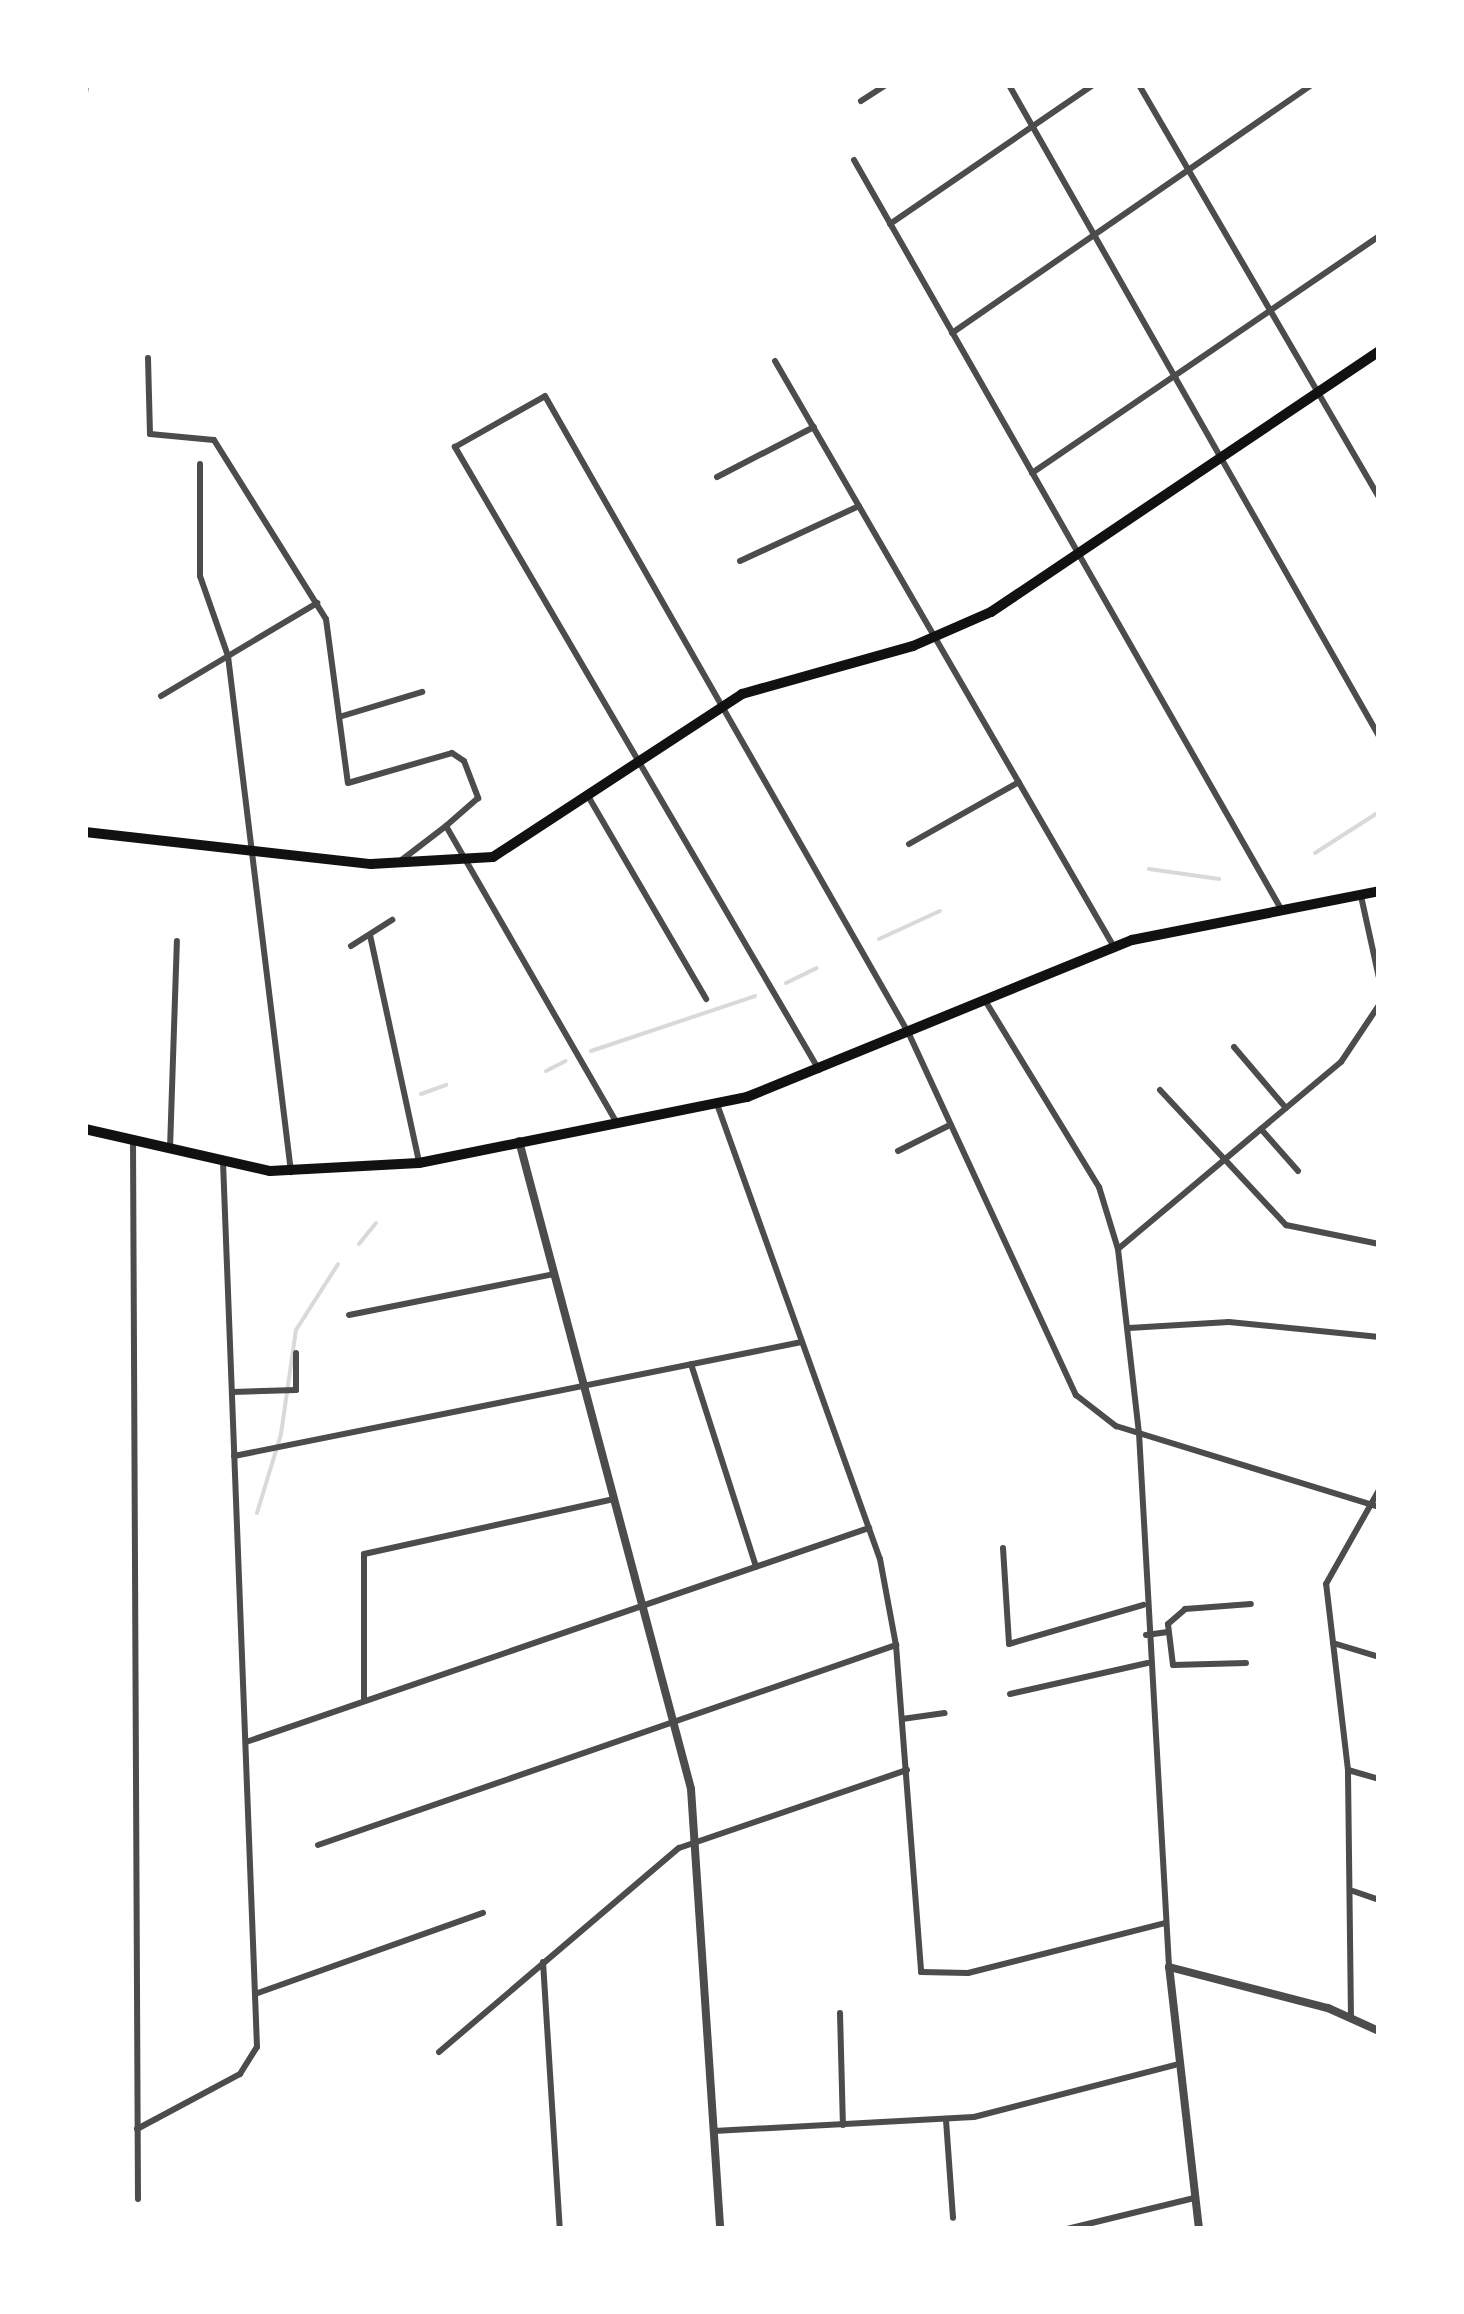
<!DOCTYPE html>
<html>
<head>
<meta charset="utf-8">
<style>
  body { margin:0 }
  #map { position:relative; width:1464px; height:2314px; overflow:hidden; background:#fff; font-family:Mulish,sans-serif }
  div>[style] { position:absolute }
  .stream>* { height:4px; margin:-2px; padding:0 2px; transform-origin:2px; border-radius:2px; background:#d9d9d9 }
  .minor>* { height:6px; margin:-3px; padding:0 3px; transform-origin:3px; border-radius:3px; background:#4c4c4c }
  .tertiary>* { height:8px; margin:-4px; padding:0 4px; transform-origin:4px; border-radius:4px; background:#4c4c4c }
  .primary>* { height:10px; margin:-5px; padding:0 5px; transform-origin:5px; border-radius:5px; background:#111 }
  span { translate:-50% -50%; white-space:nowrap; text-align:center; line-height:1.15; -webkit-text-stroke:10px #fff; paint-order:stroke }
  .frame { position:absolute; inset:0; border:88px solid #fff; pointer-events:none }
</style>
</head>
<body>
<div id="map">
  <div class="stream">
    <div style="left:1315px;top:853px;width:76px;rotate:-32.6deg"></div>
    <div style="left:1149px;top:869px;width:71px;rotate:8.1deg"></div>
    <div style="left:879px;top:939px;width:67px;rotate:-24.7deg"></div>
    <div style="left:786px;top:983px;width:34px;rotate:-26deg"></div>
    <div style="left:591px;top:1051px;width:173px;rotate:-18.5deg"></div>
    <div style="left:546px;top:1071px;width:22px;rotate:-27deg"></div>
    <div style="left:421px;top:1094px;width:27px;rotate:-20deg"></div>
    <div style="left:359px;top:1244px;width:27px;rotate:-51deg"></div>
    <div style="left:257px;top:1513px;width:83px;rotate:-73.1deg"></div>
    <div style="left:281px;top:1434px;width:105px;rotate:-81.8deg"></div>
    <div style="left:296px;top:1330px;width:78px;rotate:-57.5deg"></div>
  </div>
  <div class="minor">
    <div style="left:1009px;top:85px;width:749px;rotate:60.39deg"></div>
    <div style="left:1139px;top:85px;width:477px;rotate:59.8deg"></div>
    <div style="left:85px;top:93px;width:8px;rotate:-83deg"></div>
    <div style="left:861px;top:101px;width:30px;rotate:-33deg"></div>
    <div style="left:854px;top:160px;width:862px;rotate:60.31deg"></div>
    <div style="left:890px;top:224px;width:246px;rotate:-34.4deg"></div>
    <div style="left:952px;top:333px;width:437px;rotate:-34.6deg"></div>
    <div style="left:148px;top:358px;width:76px;rotate:88.5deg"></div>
    <div style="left:150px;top:434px;width:64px;rotate:5.4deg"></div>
    <div style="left:214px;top:440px;width:211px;rotate:58deg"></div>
    <div style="left:326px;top:619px;width:165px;rotate:82.4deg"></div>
    <div style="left:348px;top:783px;width:108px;rotate:-16.1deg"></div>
    <div style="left:452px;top:753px;width:14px;rotate:34deg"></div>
    <div style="left:464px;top:761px;width:40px;rotate:69deg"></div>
    <div style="left:478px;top:798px;width:43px;rotate:138.8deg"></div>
    <div style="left:446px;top:826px;width:341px;rotate:60.1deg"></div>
    <div style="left:775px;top:361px;width:677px;rotate:59.95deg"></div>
    <div style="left:200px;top:464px;width:112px;rotate:90deg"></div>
    <div style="left:200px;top:576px;width:85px;rotate:70.7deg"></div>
    <div style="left:228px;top:656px;width:520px;rotate:83.04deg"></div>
    <div style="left:1032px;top:473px;width:420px;rotate:-34.3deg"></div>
    <div style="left:717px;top:477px;width:109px;rotate:-27.3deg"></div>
    <div style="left:740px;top:561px;width:131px;rotate:-24.8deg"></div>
    <div style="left:161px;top:696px;width:182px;rotate:-30.8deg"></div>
    <div style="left:339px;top:717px;width:87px;rotate:-16.8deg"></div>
    <div style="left:588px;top:796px;width:235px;rotate:59.8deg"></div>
    <div style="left:909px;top:844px;width:126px;rotate:-29.4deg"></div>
    <div style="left:399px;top:862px;width:59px;rotate:-37.5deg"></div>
    <div style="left:1361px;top:896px;width:84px;rotate:77.6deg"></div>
    <div style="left:370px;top:935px;width:232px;rotate:77.8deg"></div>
    <div style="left:351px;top:946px;width:49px;rotate:-32.4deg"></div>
    <div style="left:986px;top:1002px;width:217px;rotate:58.6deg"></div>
    <div style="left:1099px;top:1187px;width:65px;rotate:73deg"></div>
    <div style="left:1118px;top:1249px;width:185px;rotate:83.5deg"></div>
    <div style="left:1139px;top:1433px;width:535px;rotate:86.78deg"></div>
    <div style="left:1234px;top:1047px;width:80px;rotate:49.6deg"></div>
    <div style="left:819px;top:1070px;width:722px;rotate:-120.3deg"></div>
    <div style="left:455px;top:447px;width:103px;rotate:-29.5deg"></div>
    <div style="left:545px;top:396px;width:735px;rotate:60.29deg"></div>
    <div style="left:909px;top:1034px;width:398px;rotate:65.2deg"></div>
    <div style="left:1076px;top:1395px;width:51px;rotate:37.8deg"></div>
    <div style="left:1116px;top:1426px;width:275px;rotate:17.1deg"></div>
    <div style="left:1160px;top:1090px;width:185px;rotate:47deg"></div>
    <div style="left:1286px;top:1225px;width:95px;rotate:11.5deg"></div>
    <div style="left:717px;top:1104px;width:483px;rotate:70.3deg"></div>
    <div style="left:880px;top:1559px;width:87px;rotate:79.5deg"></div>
    <div style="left:896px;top:1645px;width:328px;rotate:85.6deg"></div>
    <div style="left:921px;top:1972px;width:47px;rotate:1.2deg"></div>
    <div style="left:968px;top:1973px;width:203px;rotate:-14.2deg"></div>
    <div style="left:1261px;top:1129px;width:56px;rotate:48.6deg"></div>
    <div style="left:133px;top:1141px;width:1058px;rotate:89.73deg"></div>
    <div style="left:170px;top:1149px;width:208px;rotate:-88.1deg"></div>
    <div style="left:898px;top:1151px;width:58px;rotate:-26.6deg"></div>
    <div style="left:1118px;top:1249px;width:291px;rotate:-40deg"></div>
    <div style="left:1341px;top:1062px;width:69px;rotate:-56.3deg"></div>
    <div style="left:349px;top:1315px;width:210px;rotate:-11.3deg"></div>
    <div style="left:1129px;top:1328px;width:100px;rotate:-3.4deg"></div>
    <div style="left:1229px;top:1322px;width:151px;rotate:5.7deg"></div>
    <div style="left:691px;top:1364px;width:213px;rotate:72.2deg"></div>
    <div style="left:232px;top:1392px;width:64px;rotate:-1.8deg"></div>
    <div style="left:296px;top:1390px;width:37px;rotate:-90deg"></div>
    <div style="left:234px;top:1456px;width:579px;rotate:-11.35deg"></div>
    <div style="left:1003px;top:1548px;width:96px;rotate:86.4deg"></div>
    <div style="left:1009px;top:1644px;width:140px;rotate:-16.2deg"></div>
    <div style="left:1146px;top:1635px;width:22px;rotate:-8deg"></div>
    <div style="left:1333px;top:1643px;width:48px;rotate:16.9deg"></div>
    <div style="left:1246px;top:1663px;width:73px;rotate:178.4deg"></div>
    <div style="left:1173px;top:1665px;width:41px;rotate:-97deg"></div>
    <div style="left:1168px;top:1624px;width:23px;rotate:-41deg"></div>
    <div style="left:1185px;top:1609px;width:66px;rotate:-4.3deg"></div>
    <div style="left:1010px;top:1694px;width:141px;rotate:-12.7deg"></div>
    <div style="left:364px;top:1701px;width:147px;rotate:-90deg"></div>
    <div style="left:364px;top:1554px;width:256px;rotate:-12.4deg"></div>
    <div style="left:902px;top:1719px;width:43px;rotate:-7.9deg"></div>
    <div style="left:246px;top:1742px;width:659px;rotate:-18.96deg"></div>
    <div style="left:1348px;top:1770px;width:32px;rotate:16deg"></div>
    <div style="left:318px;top:1845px;width:612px;rotate:-19.09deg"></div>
    <div style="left:1353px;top:1891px;width:28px;rotate:19deg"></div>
    <div style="left:543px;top:1962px;width:268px;rotate:86.4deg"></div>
    <div style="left:255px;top:1994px;width:242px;rotate:-19.6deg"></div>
    <div style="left:840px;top:2013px;width:112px;rotate:88.5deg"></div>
    <div style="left:1351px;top:2019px;width:249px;rotate:-90.7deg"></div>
    <div style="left:1348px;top:1770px;width:187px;rotate:-96.7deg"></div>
    <div style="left:1326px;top:1584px;width:108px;rotate:-60.6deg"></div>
    <div style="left:439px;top:2052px;width:315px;rotate:-40.4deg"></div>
    <div style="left:679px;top:1848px;width:241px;rotate:-18.9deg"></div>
    <div style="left:946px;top:2120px;width:98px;rotate:85.9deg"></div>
    <div style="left:137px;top:2129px;width:117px;rotate:-28.1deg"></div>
    <div style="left:240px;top:2074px;width:32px;rotate:-58deg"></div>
    <div style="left:257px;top:2047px;width:885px;rotate:-92.2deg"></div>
    <div style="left:714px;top:2131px;width:260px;rotate:-3.1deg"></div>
    <div style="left:974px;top:2117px;width:208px;rotate:-14.5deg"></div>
    <div style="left:1067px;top:2229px;width:131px;rotate:-13.7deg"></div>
  </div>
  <div class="tertiary">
    <div style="left:519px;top:1141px;width:670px;rotate:75.13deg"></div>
    <div style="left:691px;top:1789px;width:441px;rotate:86.2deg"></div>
    <div style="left:1199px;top:2229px;width:264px;rotate:-96.5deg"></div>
    <div style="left:1169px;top:1967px;width:164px;rotate:14.5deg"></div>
    <div style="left:1328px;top:2008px;width:56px;rotate:24.3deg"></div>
  </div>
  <div class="primary">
    <div style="left:85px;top:832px;width:288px;rotate:6.4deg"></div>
    <div style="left:371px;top:864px;width:122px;rotate:-3.3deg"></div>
    <div style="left:493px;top:857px;width:298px;rotate:-33.2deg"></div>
    <div style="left:742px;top:694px;width:178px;rotate:-15.7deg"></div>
    <div style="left:913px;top:646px;width:85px;rotate:-23.6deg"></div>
    <div style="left:991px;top:612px;width:468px;rotate:-33.9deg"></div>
    <div style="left:85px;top:1129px;width:190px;rotate:12.8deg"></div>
    <div style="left:270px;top:1171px;width:149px;rotate:-3.1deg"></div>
    <div style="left:419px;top:1163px;width:335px;rotate:-11.4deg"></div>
    <div style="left:747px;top:1097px;width:416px;rotate:-22.2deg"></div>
    <div style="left:1132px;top:940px;width:252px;rotate:-11.2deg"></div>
  </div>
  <div class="frame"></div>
</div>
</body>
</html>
